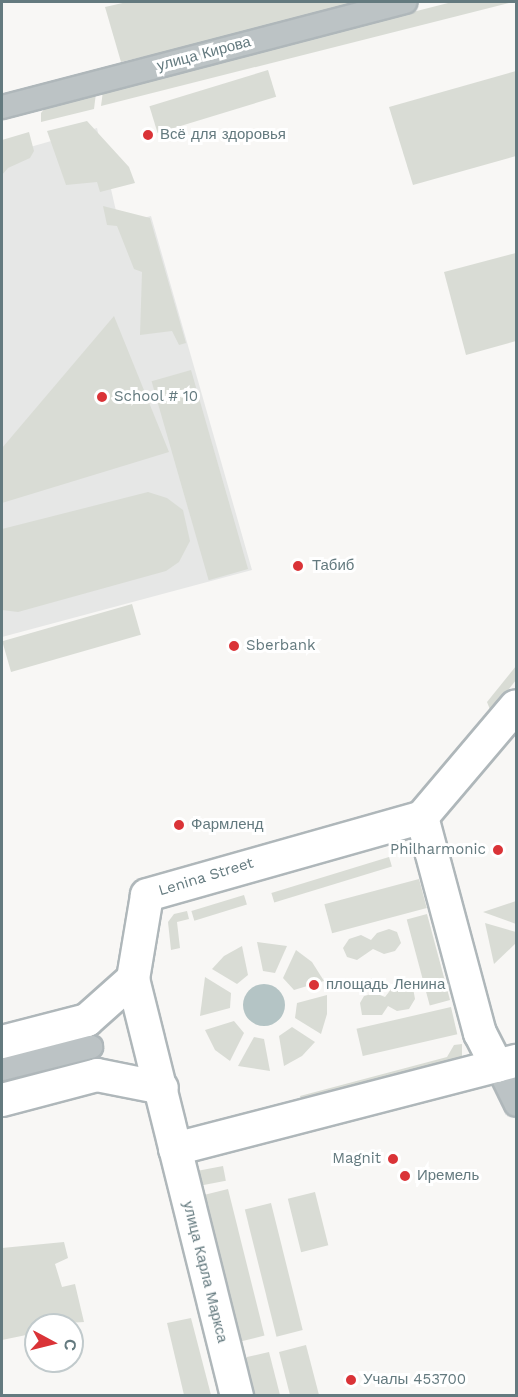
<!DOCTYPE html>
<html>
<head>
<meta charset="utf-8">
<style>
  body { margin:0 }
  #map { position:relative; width:518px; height:1397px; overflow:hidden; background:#f8f7f5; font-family:"Work Sans",sans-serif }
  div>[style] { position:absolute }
  .built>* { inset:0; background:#e6e7e6 }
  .green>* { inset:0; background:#d9dcd5; transform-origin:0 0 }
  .water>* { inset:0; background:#b4c4c5 }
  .round { border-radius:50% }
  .roads { filter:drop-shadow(2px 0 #afb7ba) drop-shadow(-2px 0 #afb7ba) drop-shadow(0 2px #afb7ba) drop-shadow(0 -2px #afb7ba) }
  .street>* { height:22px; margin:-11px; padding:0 11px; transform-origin:11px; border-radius:11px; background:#bcc3c5 }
  .secondary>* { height:32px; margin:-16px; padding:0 16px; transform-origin:16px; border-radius:16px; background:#fff }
  .dots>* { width:16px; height:16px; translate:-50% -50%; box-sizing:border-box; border:3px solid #fff; border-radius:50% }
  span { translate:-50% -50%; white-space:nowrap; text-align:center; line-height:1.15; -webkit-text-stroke:6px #fff; paint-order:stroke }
  .street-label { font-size:15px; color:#647a7f }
  .poi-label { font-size:15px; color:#647a7f }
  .left { translate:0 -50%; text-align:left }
  .right { translate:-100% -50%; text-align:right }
  .frame { position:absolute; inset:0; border:3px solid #647a7f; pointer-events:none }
  .north { position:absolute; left:24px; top:1313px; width:60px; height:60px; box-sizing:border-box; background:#fff; border:2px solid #c1cacc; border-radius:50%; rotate:97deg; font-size:16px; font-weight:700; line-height:24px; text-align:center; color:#647a7f }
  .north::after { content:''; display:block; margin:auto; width:21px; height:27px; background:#da3337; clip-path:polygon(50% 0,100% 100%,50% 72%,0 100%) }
</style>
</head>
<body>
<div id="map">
  <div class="built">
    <div style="clip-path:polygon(97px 128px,119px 224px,151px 216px,252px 570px,2px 637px,2px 155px)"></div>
  </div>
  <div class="green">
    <div style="clip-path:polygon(127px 2px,358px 2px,341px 10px,121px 62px,105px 7px)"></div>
    <div style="clip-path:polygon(452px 2px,513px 2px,101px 106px,103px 91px)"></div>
    <div style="left:268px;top:70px;width:28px;height:124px;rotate:73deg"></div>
    <div style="clip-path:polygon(516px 71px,516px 156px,413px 185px,389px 107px)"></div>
    <div style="clip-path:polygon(96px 93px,94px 109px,41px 122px,41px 113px,46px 107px)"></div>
    <div style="clip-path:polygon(87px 121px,129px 167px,135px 183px,100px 192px,97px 182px,66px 185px,47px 131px)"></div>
    <div style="clip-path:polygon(29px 132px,34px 151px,30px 158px,8px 168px,2px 175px,2px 140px)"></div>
    <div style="clip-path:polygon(103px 206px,150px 218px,186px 343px,179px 345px,172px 331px,140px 335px,142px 272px,134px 269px,117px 226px,107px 225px)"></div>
    <div style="clip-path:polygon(516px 253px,516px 341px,466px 355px,444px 272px)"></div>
    <div style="clip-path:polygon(114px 316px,169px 452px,2px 503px,2px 448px)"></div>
    <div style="left:191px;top:370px;width:207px;height:41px;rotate:74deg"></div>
    <div style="clip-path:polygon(148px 492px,167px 498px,183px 510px,190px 541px,179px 562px,166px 571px,18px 612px,2px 610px,2px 529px)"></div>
    <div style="left:132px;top:604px;width:32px;height:135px;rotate:74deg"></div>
    <div style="clip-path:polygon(516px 666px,516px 680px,491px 712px,487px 702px)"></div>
    <div style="left:389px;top:857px;width:10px;height:123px;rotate:73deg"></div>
    <div style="left:419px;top:879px;width:30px;height:98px;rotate:75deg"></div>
    <div style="left:244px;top:895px;width:10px;height:55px;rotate:73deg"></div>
    <div style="clip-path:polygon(516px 901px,516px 924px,483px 912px)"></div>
    <div style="clip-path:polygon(187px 911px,189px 919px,177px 922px,180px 948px,171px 950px,168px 922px,174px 914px)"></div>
    <div style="left:427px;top:914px;width:89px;height:21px;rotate:75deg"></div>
    <div style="clip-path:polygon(485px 923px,516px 932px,516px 943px,494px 964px)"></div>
    <div style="clip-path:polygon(389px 929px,397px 932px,401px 943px,395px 951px,384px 954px,373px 949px,357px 960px,347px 957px,343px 948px,349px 939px,361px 935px,371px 940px,377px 933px)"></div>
    <div style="clip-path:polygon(257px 942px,287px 946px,275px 973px,263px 971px)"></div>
    <div style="clip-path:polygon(242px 946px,248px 975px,237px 984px,212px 969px,224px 956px)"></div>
    <div style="clip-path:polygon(296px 950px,312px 962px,324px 981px,294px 990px,283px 978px)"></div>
    <div style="clip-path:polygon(205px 977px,231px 993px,230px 1008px,200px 1016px)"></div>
    <div style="clip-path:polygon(403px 984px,413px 988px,415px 999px,409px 1009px,397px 1011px,388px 1006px,382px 1015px,362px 1015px,360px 1003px,364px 996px,375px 993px,385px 997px,392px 988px)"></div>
    <div style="clip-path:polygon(327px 995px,327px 1014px,321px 1034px,295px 1018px,297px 1003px)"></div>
    <div style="left:451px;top:1007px;width:28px;height:97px;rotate:77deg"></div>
    <div style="clip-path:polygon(234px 1021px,244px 1033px,230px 1061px,215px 1050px,205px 1030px)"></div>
    <div style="clip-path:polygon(292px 1027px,315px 1042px,302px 1056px,284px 1066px,279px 1036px)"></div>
    <div style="clip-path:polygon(254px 1037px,264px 1039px,270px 1071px,238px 1066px)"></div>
    <div style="clip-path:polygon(462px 1044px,462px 1056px,455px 1065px,303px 1106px,300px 1096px,447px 1057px,454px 1045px)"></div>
    <div style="left:223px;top:1166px;width:15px;height:28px;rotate:79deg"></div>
    <div style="left:228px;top:1189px;width:151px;height:30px;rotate:76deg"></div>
    <div style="left:315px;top:1192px;width:55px;height:28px;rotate:76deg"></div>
    <div style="left:271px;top:1203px;width:131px;height:27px;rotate:76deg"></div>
    <div style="clip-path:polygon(64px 1242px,68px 1258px,55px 1264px,62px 1287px,75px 1284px,84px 1322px,36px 1325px,36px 1333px,2px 1340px,2px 1248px)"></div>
    <div style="clip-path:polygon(191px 1318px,211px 1395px,184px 1395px,167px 1323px)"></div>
    <div style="clip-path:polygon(306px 1345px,319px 1395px,290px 1395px,279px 1352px)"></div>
    <div style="clip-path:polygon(269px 1352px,280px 1395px,249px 1395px,241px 1366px,247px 1357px)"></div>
  </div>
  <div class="water">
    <div class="round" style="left:243px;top:984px;width:42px;height:42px"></div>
  </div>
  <div class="roads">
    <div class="street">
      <div style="left:2px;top:107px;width:417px;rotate:-14.6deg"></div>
      <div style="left:497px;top:1066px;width:43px;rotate:64deg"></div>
      <div style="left:2px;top:1069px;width:92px;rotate:-13.9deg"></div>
    </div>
    <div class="secondary">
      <div style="left:422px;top:817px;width:224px;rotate:75deg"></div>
      <div style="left:480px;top:1033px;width:37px;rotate:63deg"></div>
      <div style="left:422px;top:817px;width:145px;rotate:-49.7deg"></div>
      <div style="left:133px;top:979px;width:430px;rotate:76deg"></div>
      <div style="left:2px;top:1042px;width:88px;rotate:-14.5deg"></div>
      <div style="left:87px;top:1020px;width:62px;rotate:-41.7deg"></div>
      <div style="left:133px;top:979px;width:85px;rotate:-80.5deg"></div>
      <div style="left:147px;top:895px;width:286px;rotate:-15.8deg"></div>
      <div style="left:2px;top:1100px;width:98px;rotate:-14.7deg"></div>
      <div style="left:97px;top:1075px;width:66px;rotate:11.3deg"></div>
      <div style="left:175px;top:1149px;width:352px;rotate:-14.5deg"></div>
    </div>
  </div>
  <div class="dots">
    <div style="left:148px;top:135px;background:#da3337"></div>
    <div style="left:102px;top:397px;background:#da3337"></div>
    <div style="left:298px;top:566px;background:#da3337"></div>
    <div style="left:234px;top:646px;background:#da3337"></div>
    <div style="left:179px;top:825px;background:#da3337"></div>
    <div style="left:498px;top:850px;background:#da3337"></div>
    <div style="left:314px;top:985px;background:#da3337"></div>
    <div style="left:393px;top:1159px;background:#da3337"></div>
    <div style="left:405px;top:1176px;background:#da3337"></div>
    <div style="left:351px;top:1380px;background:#da3337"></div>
  </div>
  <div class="street-label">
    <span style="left:204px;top:54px;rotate:-15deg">улица Кирова</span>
    <span style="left:206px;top:877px;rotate:-17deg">Lenina Street</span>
    <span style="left:205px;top:1272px;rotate:76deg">улица Карла Маркса</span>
  </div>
  <div class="poi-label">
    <span class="left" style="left:160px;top:135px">Всё для здоровья</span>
    <span class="left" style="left:114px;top:397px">School # 10</span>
    <span class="left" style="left:312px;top:566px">Табиб</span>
    <span class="left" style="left:246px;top:646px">Sberbank</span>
    <span class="left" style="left:191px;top:825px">Фармленд</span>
    <span class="right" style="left:486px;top:850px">Philharmonic</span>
    <span class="left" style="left:326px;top:985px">площадь Ленина</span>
    <span class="right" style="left:381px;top:1159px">Magnit</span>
    <span class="left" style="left:417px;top:1176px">Иремель</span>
    <span class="left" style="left:363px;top:1380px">Учалы 453700</span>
  </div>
  <div class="frame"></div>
  <div class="north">С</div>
</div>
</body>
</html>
